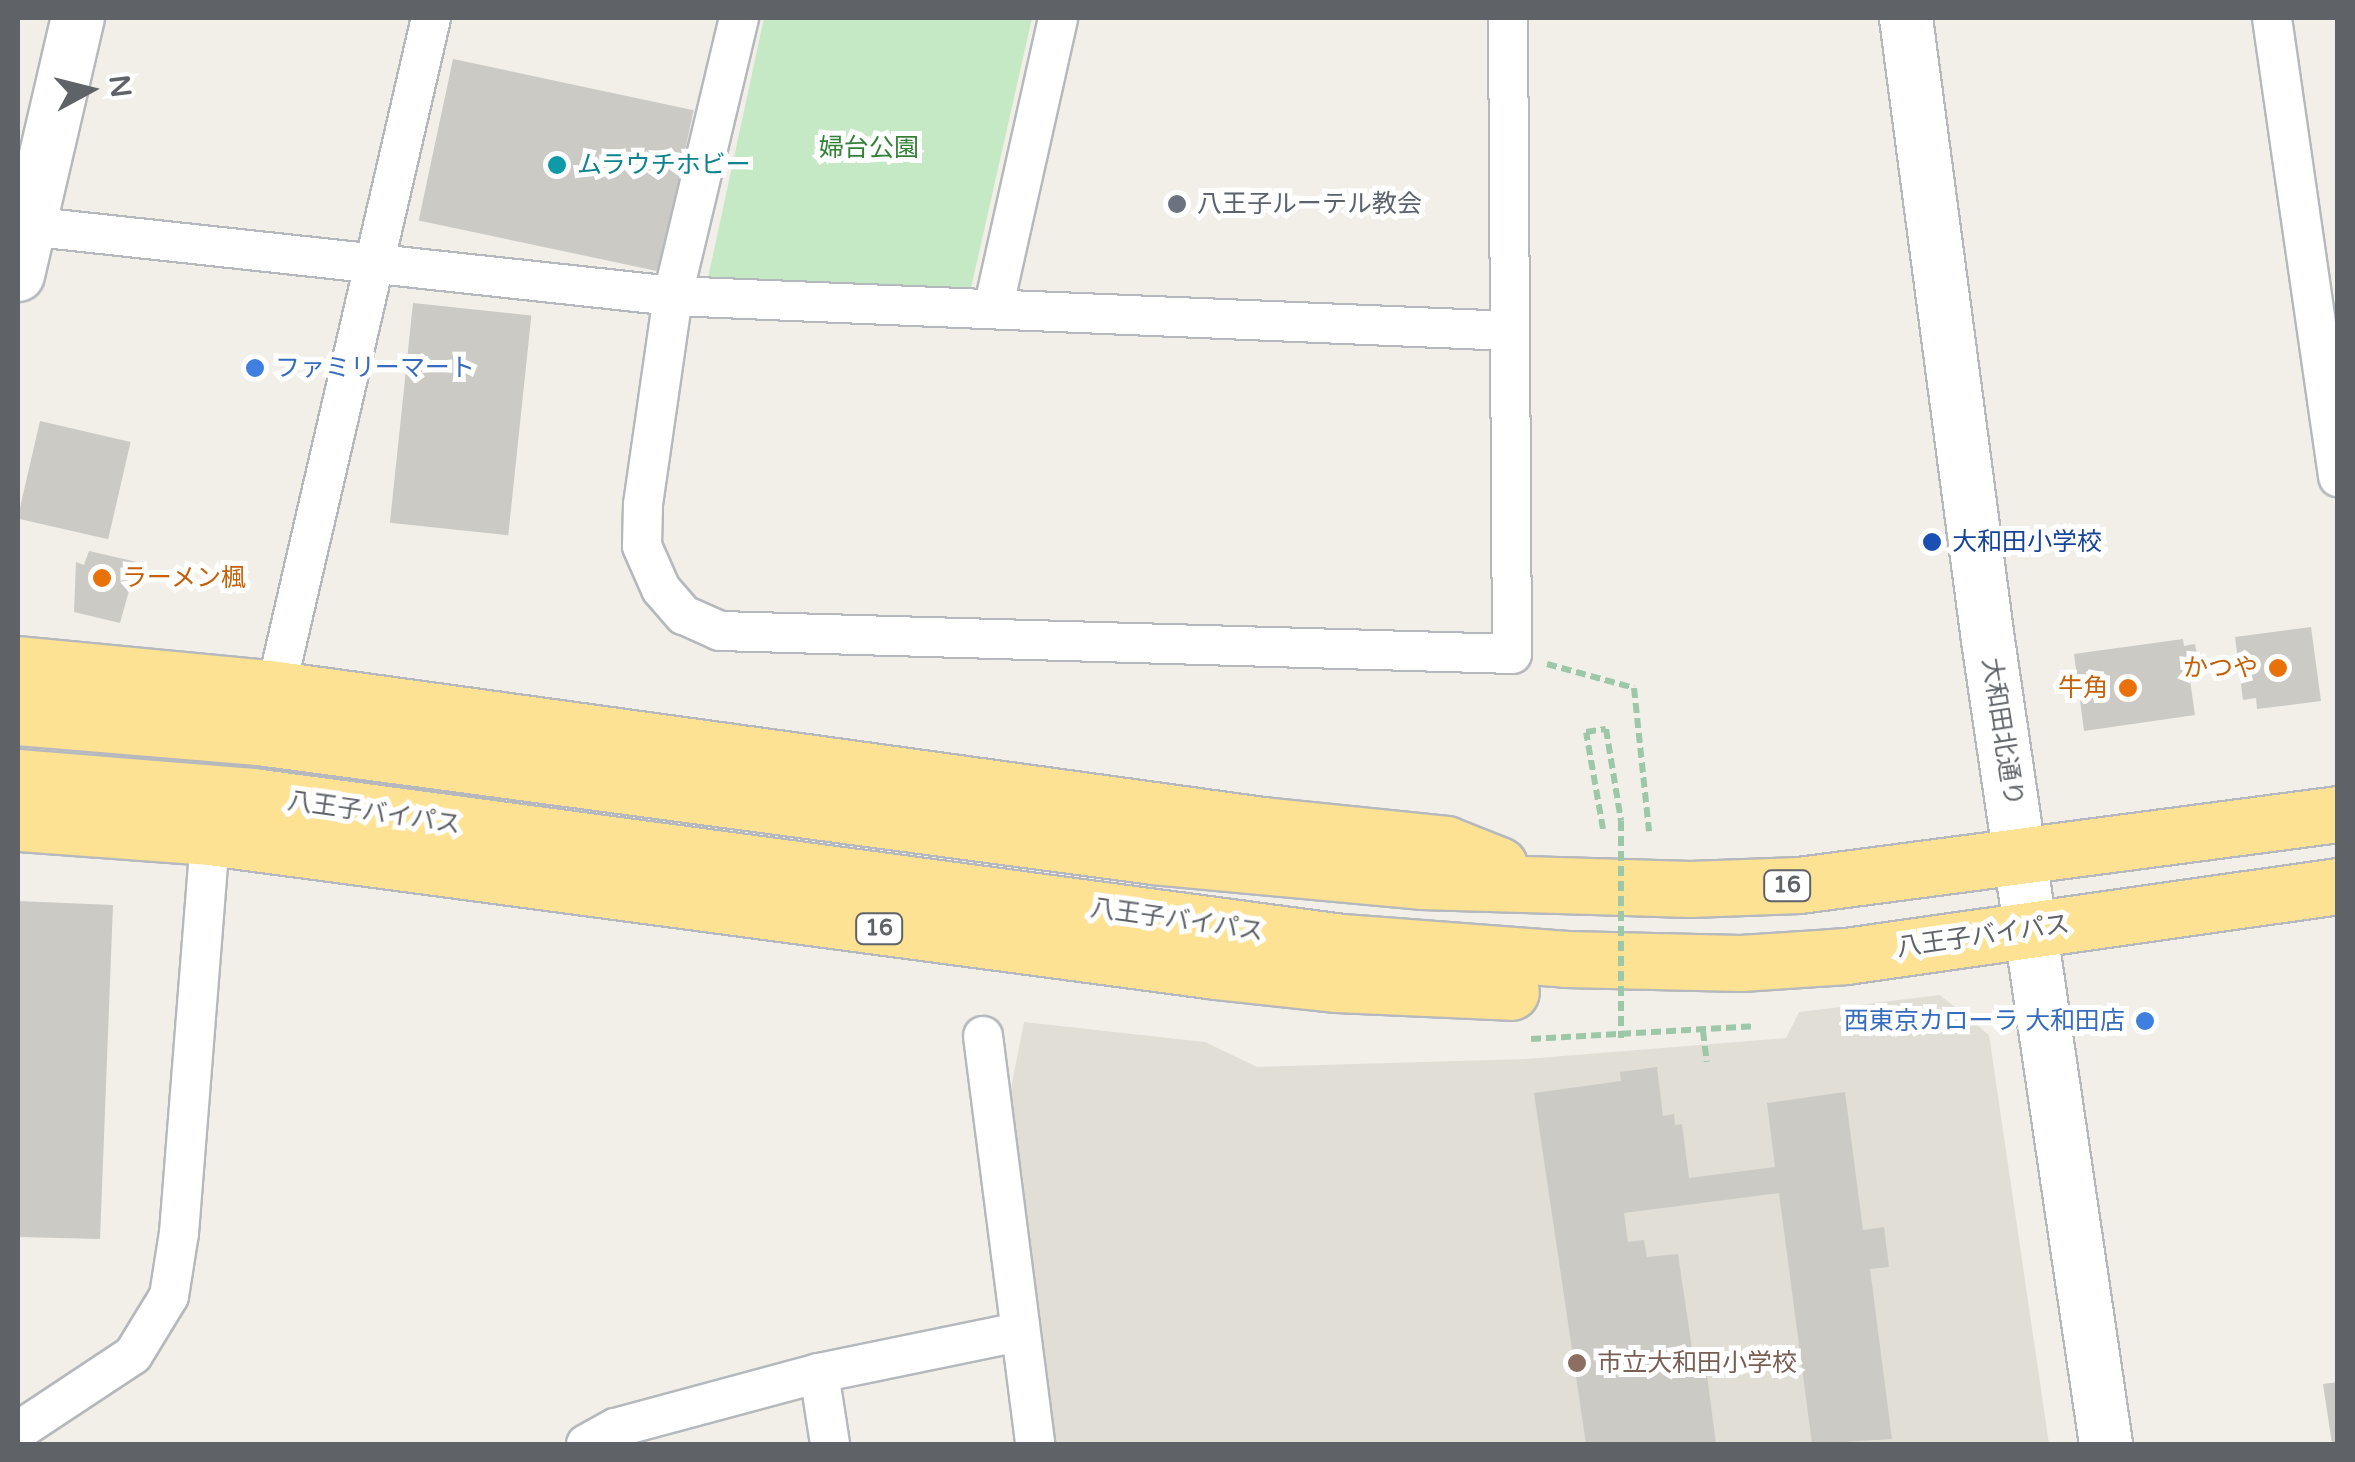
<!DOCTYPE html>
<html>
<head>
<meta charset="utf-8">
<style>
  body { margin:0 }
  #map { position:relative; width:2355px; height:1462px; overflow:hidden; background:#f1efe8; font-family:"Varela Round","Noto Sans JP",sans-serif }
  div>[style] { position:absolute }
  .education>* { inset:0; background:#e1ded6 }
  .green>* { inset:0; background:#c5e8c5 }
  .building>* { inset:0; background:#cccac5; transform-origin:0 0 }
  .path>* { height:6px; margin-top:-3px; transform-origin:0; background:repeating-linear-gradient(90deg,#9cc7a9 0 10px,transparent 0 15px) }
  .roads { filter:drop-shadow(2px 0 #b5b8bc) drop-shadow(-2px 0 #b5b8bc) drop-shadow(0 2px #b5b8bc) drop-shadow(0 -2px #b5b8bc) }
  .street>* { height:38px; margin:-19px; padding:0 19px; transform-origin:19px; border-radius:19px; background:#fff }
  .secondary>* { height:52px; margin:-26px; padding:0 26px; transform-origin:26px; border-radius:26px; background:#fff }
  .highway>* { height:55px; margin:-27.5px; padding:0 27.5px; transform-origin:27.5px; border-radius:27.5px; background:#fde293 }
  .path-bridge>* { height:6px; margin-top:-3px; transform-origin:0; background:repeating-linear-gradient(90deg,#9cc7a9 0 10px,transparent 0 15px) }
  .dots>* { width:28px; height:28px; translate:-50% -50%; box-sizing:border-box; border:5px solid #fff; border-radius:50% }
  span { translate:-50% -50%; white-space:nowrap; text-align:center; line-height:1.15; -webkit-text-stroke:10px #fff; paint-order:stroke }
  .shield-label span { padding:2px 8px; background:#fff; border:2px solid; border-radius:8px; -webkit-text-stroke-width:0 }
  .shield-label { font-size:22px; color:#5f6368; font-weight:700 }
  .park-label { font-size:25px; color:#348238 }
  .culture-label { font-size:25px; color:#0d838f }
  .left { translate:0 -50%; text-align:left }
  .worship-label { font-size:25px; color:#5b616d }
  .shop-label { font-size:25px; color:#366cbe }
  .right { translate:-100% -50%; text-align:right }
  .transit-label { font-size:25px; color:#164399 }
  .food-label { font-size:25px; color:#c56008 }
  .street-label { font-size:25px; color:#5f6368 }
  .education-label { font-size:25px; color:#785e54 }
  .frame { position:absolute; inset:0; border:20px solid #5f6368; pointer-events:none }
  .north { position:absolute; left:40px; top:40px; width:100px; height:100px; -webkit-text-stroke:8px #fff; paint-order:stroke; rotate:83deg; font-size:28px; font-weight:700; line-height:40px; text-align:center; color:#5f6368 }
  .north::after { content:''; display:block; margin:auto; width:35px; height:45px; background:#5f6368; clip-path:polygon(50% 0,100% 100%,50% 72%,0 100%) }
</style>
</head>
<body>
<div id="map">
  <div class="education">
    <div style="clip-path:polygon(1940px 995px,1989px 1035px,2049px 1444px,1054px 1444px,1007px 1109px,1024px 1022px,1205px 1042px,1257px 1067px,1526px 1059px,1786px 1038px,1799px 1012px)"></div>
  </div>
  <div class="green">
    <div style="clip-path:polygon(764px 18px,1032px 18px,971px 288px,708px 278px)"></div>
  </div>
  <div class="building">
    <div style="left:453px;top:59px;width:246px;height:165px;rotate:12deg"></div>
    <div style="left:413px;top:303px;width:119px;height:221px;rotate:6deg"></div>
    <div style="left:40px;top:421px;width:93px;height:100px;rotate:13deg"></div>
    <div style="clip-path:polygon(89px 551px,137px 562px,120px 623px,74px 612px,76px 562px,84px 565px)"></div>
    <div style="clip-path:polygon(2311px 627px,2321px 701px,2257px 709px,2256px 698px,2243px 700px,2235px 637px)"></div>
    <div style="clip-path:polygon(2183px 639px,2184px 646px,2195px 644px,2199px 665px,2188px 666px,2195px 715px,2084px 731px,2074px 654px)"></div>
    <div style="clip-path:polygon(18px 901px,113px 905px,100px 1239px,18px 1237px)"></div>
    <div style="clip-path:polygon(1657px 1067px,1663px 1116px,1674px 1114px,1675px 1125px,1682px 1124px,1689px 1178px,1775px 1167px,1767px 1103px,1845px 1092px,1863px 1230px,1884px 1227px,1889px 1267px,1870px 1269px,1892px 1439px,1812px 1444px,1779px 1193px,1624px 1213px,1628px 1242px,1644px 1240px,1647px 1257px,1678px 1254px,1694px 1362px,1705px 1360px,1716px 1444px,1586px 1444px,1534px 1093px,1621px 1081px,1620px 1072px)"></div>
    <div style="clip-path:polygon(2338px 1382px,2338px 1444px,2332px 1444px,2323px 1384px)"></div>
  </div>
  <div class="path">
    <div style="left:1547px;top:664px;width:90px;rotate:15.4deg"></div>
    <div style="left:1634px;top:688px;width:144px;rotate:84deg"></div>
    <div style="left:1603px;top:829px;width:98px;rotate:-99.9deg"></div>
    <div style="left:1586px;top:732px;width:20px;rotate:-9deg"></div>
    <div style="left:1606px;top:729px;width:93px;rotate:80.7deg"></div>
    <div style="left:1703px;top:1031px;width:31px;rotate:83deg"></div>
    <div style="left:1531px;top:1039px;width:223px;rotate:-3.3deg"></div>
  </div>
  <div class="roads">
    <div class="street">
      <div style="left:739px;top:18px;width:286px;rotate:103.4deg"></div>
      <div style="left:673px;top:296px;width:211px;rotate:98.2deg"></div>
      <div style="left:643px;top:505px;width:41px;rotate:91.4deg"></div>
      <div style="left:642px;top:546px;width:47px;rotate:66.2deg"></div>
      <div style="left:661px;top:589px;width:35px;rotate:49deg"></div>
      <div style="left:684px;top:615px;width:39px;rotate:24deg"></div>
      <div style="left:720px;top:631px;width:792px;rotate:1.66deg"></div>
      <div style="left:1512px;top:654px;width:636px;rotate:-90.36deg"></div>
      <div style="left:2272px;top:18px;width:464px;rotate:81.8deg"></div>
      <div style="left:18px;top:225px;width:659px;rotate:6.19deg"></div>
      <div style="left:673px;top:296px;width:838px;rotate:2.39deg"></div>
      <div style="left:994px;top:305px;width:294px;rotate:-77.4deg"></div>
      <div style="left:276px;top:689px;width:689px;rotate:-76.99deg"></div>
      <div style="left:983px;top:1036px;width:411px;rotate:82.7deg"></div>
      <div style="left:819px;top:1373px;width:72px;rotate:81.2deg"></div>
      <div style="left:18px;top:1431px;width:138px;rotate:-33.5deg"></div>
      <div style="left:133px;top:1355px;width:69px;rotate:-58.6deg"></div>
      <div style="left:169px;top:1296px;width:64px;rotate:-81deg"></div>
      <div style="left:179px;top:1233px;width:397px;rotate:-85.5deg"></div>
      <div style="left:586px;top:1444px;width:33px;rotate:-29deg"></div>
      <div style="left:615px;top:1428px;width:211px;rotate:-15.1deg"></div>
      <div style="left:819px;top:1373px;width:204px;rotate:-11.6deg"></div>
    </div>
    <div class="secondary">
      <div style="left:1906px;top:18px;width:627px;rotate:82.49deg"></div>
      <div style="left:1988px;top:640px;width:813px;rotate:81.65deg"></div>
      <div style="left:18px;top:275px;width:264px;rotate:-76.9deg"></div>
    </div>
    <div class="highway">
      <div style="left:18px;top:664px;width:259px;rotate:5.5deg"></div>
      <div style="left:276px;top:689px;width:996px;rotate:7.85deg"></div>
      <div style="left:1263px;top:825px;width:184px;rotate:5.9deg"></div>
      <div style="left:1446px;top:844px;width:57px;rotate:21.6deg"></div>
      <div style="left:18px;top:717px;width:241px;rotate:4.8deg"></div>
      <div style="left:258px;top:737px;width:903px;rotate:7.57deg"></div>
      <div style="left:1153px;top:856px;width:269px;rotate:5.3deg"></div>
      <div style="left:1421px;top:881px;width:269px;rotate:1.7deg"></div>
      <div style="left:1690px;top:889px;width:109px;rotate:-2.1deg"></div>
      <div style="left:1799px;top:885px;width:544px;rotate:-7.5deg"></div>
      <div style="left:18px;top:777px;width:235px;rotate:4.6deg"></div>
      <div style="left:252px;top:796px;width:1100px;rotate:7.63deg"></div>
      <div style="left:1342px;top:942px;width:225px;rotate:4.3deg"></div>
      <div style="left:1566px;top:959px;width:175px;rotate:1.3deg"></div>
      <div style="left:1741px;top:963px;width:105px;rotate:-3.8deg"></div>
      <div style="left:1846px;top:956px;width:497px;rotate:-8.1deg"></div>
      <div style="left:18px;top:823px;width:193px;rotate:4.2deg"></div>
      <div style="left:210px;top:837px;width:1014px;rotate:7.59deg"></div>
      <div style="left:1215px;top:971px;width:123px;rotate:6.1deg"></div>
      <div style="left:1337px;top:984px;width:174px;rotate:2.6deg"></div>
    </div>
  </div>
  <div class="path-bridge">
    <div style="left:1621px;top:821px;width:217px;rotate:90deg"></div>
  </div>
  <div class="dots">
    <div style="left:557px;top:165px;background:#0f9aa8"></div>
    <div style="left:1177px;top:204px;background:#6b7280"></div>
    <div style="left:255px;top:368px;background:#3f7fe0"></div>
    <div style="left:1932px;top:542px;background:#1a4fb4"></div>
    <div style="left:102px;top:578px;background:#e8710a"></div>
    <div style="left:2278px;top:668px;background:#e8710a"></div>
    <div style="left:2128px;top:688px;background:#e8710a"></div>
    <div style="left:2145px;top:1021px;background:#3f7fe0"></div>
    <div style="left:1577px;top:1363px;background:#8d6e63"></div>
  </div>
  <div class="shield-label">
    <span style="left:1787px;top:886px">16</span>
    <span style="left:879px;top:929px">16</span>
  </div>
  <div class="park-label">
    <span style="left:869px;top:148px">婦台公園</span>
  </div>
  <div class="culture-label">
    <span class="left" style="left:577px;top:165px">ムラウチホビー</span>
  </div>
  <div class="worship-label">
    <span class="left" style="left:1197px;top:204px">八王子ルーテル教会</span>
  </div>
  <div class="shop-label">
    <span class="left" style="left:275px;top:368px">ファミリーマート</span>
    <span class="right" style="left:2125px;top:1021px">西東京カローラ 大和田店</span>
  </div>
  <div class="transit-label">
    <span class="left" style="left:1952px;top:542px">大和田小学校</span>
  </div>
  <div class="food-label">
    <span class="left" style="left:122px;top:578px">ラーメン楓</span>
    <span class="right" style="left:2258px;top:668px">かつや</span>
    <span class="right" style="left:2108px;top:688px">牛角</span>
  </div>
  <div class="street-label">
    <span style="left:2002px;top:732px;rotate:81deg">大和田北通り</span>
    <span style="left:374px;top:813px;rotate:8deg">八王子バイパス</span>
    <span style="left:1177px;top:920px;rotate:8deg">八王子バイパス</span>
    <span style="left:1983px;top:936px;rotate:-8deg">八王子バイパス</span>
  </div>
  <div class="education-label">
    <span class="left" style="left:1597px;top:1363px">市立大和田小学校</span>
  </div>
  <div class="frame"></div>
  <div class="north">N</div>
</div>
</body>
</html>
